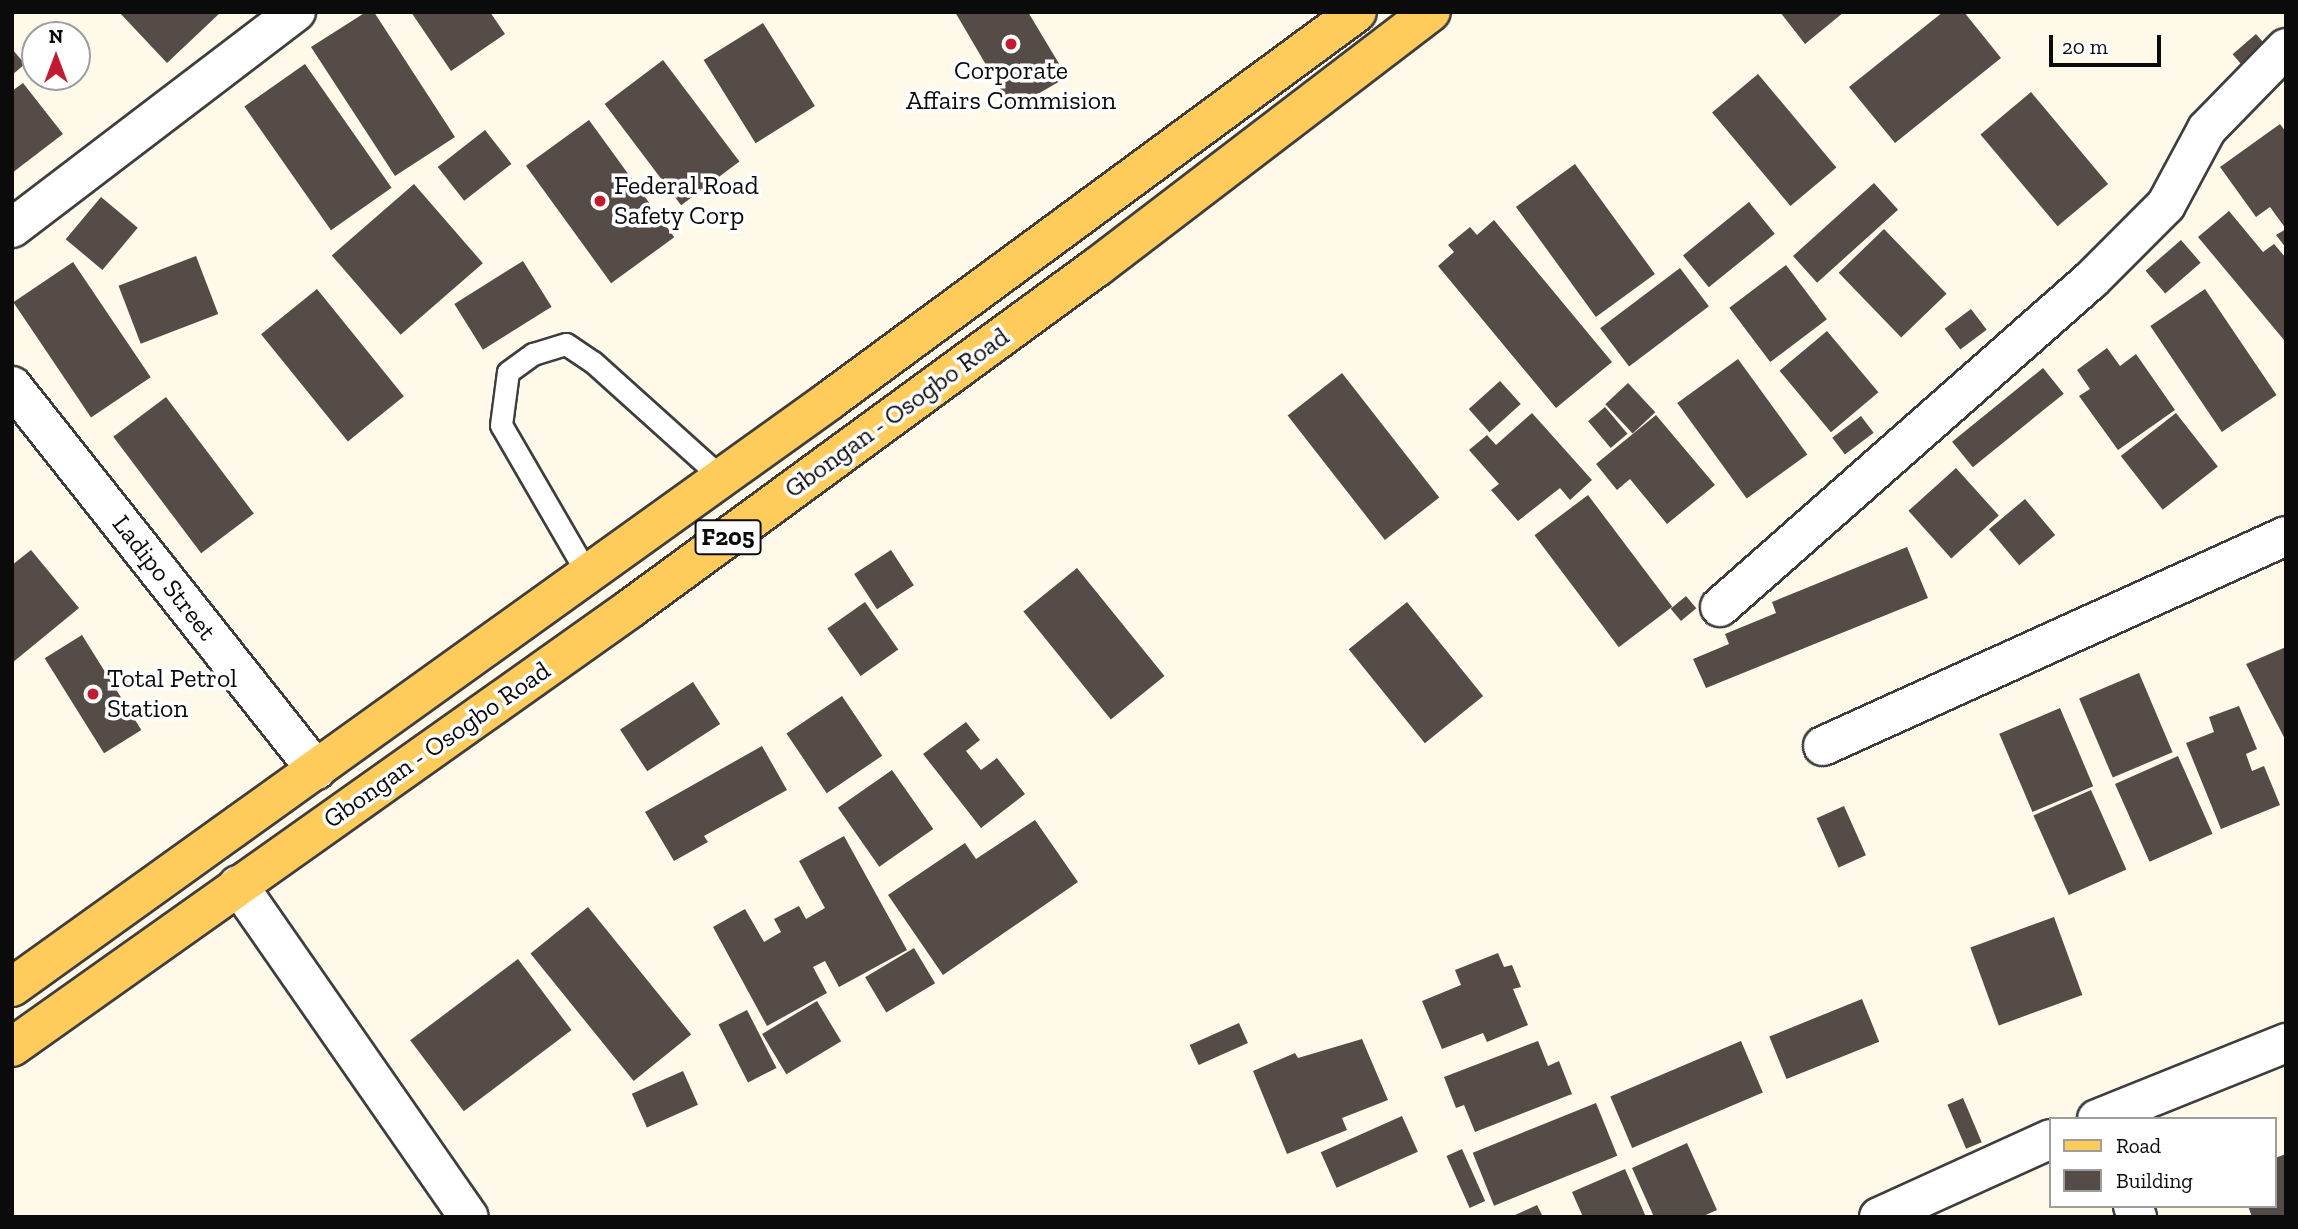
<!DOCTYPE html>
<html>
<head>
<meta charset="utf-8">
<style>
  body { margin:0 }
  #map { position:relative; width:2298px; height:1229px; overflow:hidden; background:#fff9ea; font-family:"Zilla Slab",serif }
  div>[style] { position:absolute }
  .building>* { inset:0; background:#554b47; transform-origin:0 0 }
  .roads { filter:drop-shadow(2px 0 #3e3e3e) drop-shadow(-2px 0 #3e3e3e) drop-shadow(0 2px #3e3e3e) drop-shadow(0 -2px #3e3e3e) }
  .lane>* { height:21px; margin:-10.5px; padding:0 10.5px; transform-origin:10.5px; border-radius:10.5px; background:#fff }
  .street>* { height:38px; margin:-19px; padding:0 19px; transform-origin:19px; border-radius:19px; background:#fff }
  .primary>* { height:38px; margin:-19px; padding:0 19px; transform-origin:19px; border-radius:19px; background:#ffcb5a }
  .dots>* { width:19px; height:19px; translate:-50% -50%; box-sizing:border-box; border:4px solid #fff; border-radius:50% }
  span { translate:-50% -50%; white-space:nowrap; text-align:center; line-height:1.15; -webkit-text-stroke:7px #fff; paint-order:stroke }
  .shield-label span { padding:2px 5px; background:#fff; border:2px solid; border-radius:5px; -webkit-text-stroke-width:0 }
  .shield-label { font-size:24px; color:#0b0b0b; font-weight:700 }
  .poi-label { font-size:26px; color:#0b0b0b }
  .left { translate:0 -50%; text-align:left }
  .street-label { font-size:26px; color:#0b0b0b }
  .frame { position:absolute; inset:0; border:14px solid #0b0b0b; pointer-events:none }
  .legend { position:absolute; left:2049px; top:1117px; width:228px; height:91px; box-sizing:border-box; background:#fff; border:2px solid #9d9d9d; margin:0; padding:9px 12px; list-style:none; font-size:21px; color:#0b0b0b }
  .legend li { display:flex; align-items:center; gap:14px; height:35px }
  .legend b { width:35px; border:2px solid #9d9d9d }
  .north { position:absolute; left:21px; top:21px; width:70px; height:70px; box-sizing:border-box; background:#fff; border:2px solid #9d9d9d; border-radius:50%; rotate:0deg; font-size:19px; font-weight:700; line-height:28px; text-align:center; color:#0b0b0b }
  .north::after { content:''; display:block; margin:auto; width:24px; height:32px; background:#c51a2e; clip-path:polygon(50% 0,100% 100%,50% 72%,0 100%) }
  .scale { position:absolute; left:2049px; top:35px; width:112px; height:32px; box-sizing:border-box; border:4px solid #0b0b0b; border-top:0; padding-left:9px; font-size:21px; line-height:24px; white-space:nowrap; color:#0b0b0b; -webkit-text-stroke:5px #fff; paint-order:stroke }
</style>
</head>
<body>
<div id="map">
  <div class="building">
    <div style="clip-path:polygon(119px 12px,221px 12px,167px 63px)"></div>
    <div style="clip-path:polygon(366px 12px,374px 12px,455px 137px,395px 176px,311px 47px)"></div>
    <div style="clip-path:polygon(411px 12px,490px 12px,505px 34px,451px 71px)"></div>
    <div style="clip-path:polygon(955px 12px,1028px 12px,1067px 77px,1012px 109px)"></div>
    <div style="clip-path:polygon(1780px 12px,1844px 12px,1805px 44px)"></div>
    <div style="clip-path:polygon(1943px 12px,1964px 12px,2001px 58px,1895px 143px,1849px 87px)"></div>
    <div style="left:763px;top:23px;width:98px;height:70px;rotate:58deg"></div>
    <div style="left:2256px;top:34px;width:21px;height:31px;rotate:49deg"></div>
    <div style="clip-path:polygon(12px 49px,25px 64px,12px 75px)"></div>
    <div style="left:663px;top:60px;width:127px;height:73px;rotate:53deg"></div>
    <div style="left:305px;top:64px;width:151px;height:74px;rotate:55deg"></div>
    <div style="left:1758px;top:74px;width:122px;height:60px;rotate:50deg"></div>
    <div style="clip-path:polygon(23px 83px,63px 134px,12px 173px,12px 91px)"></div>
    <div style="left:2031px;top:92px;width:120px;height:66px;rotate:50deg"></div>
    <div style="left:589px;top:120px;width:145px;height:78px;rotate:54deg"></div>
    <div style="clip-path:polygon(2280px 124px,2286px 132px,2286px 248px,2276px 235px,2286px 229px,2270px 207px,2256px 217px,2220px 167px)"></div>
    <div style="left:485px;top:130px;width:43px;height:60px;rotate:52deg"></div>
    <div style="left:1575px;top:164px;width:136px;height:73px;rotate:54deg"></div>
    <div style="left:1874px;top:183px;width:36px;height:109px;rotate:48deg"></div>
    <div style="left:414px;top:184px;width:105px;height:109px;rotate:49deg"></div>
    <div style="left:101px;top:197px;width:48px;height:55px;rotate:40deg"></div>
    <div style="left:1749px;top:202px;width:41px;height:85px;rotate:51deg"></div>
    <div style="clip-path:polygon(2229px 211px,2263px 252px,2274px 244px,2286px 258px,2284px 340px,2198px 237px)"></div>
    <div style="clip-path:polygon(1494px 220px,1612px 362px,1556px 408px,1438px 266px,1454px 252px,1448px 245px,1470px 227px,1477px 235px)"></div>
    <div style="left:1884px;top:229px;width:90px;height:63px;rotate:46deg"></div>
    <div style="left:2181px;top:240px;width:30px;height:47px;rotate:49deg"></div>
    <div style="left:196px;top:256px;width:62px;height:83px;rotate:69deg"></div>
    <div style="left:523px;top:261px;width:54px;height:81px;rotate:58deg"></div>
    <div style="left:73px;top:262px;width:139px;height:72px;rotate:56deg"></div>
    <div style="left:1786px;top:265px;width:68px;height:71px;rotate:53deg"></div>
    <div style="left:1680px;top:268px;width:48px;height:100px;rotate:53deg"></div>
    <div style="left:317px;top:289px;width:138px;height:72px;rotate:51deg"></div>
    <div style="left:2205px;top:289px;width:128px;height:66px;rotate:56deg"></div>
    <div style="left:1971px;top:309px;width:26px;height:33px;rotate:53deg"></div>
    <div style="left:1827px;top:331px;width:80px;height:62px;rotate:50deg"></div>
    <div style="clip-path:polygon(2107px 348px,2120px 366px,2136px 354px,2175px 410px,2118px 450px,2079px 396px,2090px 389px,2077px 370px)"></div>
    <div style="left:1738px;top:359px;width:118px;height:75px;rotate:54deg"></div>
    <div style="left:2043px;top:368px;width:33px;height:117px;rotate:51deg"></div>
    <div style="left:1342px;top:373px;width:158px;height:69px;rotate:52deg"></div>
    <div style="left:1500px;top:381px;width:31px;height:42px;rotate:48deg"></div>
    <div style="left:1628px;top:383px;width:40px;height:31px;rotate:47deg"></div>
    <div style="left:166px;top:397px;width:146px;height:66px;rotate:53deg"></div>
    <div style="left:1605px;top:407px;width:35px;height:22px;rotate:50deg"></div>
    <div style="clip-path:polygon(1532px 413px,1592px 480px,1570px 500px,1560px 488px,1518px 521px,1491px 490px,1499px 484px,1469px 450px,1487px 435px,1496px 445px)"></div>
    <div style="left:2176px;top:413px;width:68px;height:70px;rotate:52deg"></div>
    <div style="clip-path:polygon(1656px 415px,1715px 485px,1667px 524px,1630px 479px,1617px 490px,1596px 464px)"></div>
    <div style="left:1861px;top:416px;width:21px;height:36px;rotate:53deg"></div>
    <div style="left:1956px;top:468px;width:64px;height:64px;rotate:48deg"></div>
    <div style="left:1588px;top:495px;width:140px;height:67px;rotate:53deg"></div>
    <div style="left:2025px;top:499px;width:47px;height:47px;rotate:50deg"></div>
    <div style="clip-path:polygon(1907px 547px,1928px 598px,1706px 688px,1693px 659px,1729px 644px,1725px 634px,1776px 613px,1772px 602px)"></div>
    <div style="clip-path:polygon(31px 550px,79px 608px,12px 663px,12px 565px)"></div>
    <div style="left:891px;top:550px;width:42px;height:44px;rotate:57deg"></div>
    <div style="left:1077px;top:568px;width:139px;height:69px;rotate:51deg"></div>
    <div style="left:1686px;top:596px;width:16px;height:20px;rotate:50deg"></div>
    <div style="left:865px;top:602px;width:58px;height:46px;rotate:55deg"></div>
    <div style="left:1407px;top:602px;width:121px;height:75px;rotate:51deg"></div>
    <div style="left:82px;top:635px;width:112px;height:44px;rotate:58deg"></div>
    <div style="clip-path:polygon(2286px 647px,2286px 741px,2246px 664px)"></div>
    <div style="left:2139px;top:673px;width:86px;height:65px;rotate:67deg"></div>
    <div style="left:693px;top:682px;width:50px;height:87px;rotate:57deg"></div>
    <div style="left:842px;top:696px;width:72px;height:67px;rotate:56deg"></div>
    <div style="clip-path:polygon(2239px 706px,2257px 749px,2246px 754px,2252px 771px,2264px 766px,2280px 805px,2221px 829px,2186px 743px,2214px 732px,2209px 717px)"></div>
    <div style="left:2060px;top:708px;width:85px;height:66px;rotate:67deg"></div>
    <div style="clip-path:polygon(966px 722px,980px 740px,966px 751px,981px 770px,997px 758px,1025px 794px,981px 828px,923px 754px)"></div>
    <div style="clip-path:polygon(762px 746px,787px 790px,704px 836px,708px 842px,674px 861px,645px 812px)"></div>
    <div style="left:2178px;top:756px;width:85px;height:69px;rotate:66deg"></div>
    <div style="left:892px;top:770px;width:72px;height:66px;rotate:55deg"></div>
    <div style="left:2091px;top:790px;width:87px;height:63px;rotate:66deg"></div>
    <div style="left:1844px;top:806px;width:54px;height:30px;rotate:66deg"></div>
    <div style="clip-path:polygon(1035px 820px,1078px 882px,943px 975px,888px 895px,965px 843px,976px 859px)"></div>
    <div style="clip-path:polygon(844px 836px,907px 950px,839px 987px,825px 961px,813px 967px,827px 993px,767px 1026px,713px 927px,745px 909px,764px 942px,781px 932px,774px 919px,799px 906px,806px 919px,825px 908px,799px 861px)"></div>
    <div style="left:588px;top:907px;width:164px;height:74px;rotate:51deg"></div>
    <div style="left:2054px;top:917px;width:83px;height:89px;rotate:70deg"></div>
    <div style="left:914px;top:948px;width:41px;height:57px;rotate:59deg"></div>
    <div style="clip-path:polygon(1498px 953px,1504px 967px,1512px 965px,1521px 987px,1513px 989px,1528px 1025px,1487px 1042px,1483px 1033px,1442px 1049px,1422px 1001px,1461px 985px,1455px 970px)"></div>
    <div style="left:518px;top:959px;width:89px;height:135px;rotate:53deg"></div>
    <div style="left:1862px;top:999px;width:46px;height:100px;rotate:68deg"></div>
    <div style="left:817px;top:1001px;width:47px;height:64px;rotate:59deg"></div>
    <div style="left:747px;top:1010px;width:65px;height:32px;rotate:63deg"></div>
    <div style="left:1239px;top:1023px;width:22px;height:54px;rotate:66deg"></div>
    <div style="clip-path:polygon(1362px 1039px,1388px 1100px,1342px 1118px,1347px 1130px,1287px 1154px,1253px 1071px,1295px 1053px,1298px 1058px)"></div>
    <div style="clip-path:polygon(1538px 1041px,1548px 1066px,1559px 1061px,1572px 1094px,1475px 1132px,1464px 1105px,1456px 1108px,1444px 1077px)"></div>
    <div style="left:1741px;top:1041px;width:56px;height:142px;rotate:67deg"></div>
    <div style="left:683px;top:1071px;width:37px;height:56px;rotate:66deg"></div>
    <div style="left:1963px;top:1098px;width:48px;height:17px;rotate:67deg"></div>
    <div style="left:1596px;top:1103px;width:57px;height:133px;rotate:68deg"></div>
    <div style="left:1402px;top:1116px;width:39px;height:89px;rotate:66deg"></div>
    <div style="clip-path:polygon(1687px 1143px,1717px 1210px,1701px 1217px,1654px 1217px,1632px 1168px)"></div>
    <div style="left:1462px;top:1149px;width:57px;height:17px;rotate:66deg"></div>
    <div style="clip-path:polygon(2286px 1154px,2286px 1217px,2252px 1217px,2248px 1206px,2275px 1206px,2275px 1158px)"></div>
    <div style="clip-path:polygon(1625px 1169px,1646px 1217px,1583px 1217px,1572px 1192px)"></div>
    <div style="clip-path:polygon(1537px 1205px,1543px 1217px,1511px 1217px)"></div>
  </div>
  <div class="roads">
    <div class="lane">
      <div style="left:588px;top:575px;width:173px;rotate:-120.1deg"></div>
      <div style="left:501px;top:425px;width:53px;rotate:-82.5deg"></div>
      <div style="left:508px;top:372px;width:31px;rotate:-36deg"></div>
      <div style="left:533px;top:354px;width:34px;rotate:-17deg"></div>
      <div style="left:566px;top:344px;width:32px;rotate:34deg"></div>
      <div style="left:593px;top:362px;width:173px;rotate:42deg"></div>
    </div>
    <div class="street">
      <div style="left:12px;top:228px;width:357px;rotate:-37.3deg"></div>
      <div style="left:12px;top:386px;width:490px;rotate:51.6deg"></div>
      <div style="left:1720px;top:607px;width:495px;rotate:-41.4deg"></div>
      <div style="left:2091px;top:280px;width:106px;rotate:-45deg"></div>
      <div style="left:2166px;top:205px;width:86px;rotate:-61.7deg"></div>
      <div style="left:2207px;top:129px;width:113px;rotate:-45.7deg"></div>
      <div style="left:1823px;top:746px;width:508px;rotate:-24.4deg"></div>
      <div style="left:238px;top:885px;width:404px;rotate:55.2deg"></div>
      <div style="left:2097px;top:1119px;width:204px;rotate:-21.9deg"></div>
      <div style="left:2133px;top:1206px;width:12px;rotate:70deg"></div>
      <div style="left:1879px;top:1217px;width:189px;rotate:-24.4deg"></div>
    </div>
    <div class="primary">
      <div style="left:12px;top:987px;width:1007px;rotate:-35.66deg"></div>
      <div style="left:830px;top:400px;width:654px;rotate:-36.36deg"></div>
      <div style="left:12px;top:1047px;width:759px;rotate:-35.34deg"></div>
      <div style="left:631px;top:608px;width:577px;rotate:-36.2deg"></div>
      <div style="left:1097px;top:267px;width:420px;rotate:-37.4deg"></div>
    </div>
  </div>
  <div class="dots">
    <div style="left:1011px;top:44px;background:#c51a2e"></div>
    <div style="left:600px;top:201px;background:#c51a2e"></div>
    <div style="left:93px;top:694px;background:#c51a2e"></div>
  </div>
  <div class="shield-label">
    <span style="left:728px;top:537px">F205</span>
  </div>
  <div class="poi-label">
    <span style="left:1011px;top:86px">Corporate<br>Affairs Commision</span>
    <span class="left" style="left:614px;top:201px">Federal Road<br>Safety Corp</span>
    <span class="left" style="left:107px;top:694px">Total Petrol<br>Station</span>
  </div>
  <div class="street-label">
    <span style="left:897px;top:413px;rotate:-36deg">Gbongan - Osogbo Road</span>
    <span style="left:164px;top:578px;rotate:52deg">Ladipo Street</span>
    <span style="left:437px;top:745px;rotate:-35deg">Gbongan - Osogbo Road</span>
  </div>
  <div class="frame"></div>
  <ul class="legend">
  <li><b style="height:9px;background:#ffcb5a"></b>Road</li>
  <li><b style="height:19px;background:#554b47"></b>Building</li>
  </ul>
  <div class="north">N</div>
  <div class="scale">20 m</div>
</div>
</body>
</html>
